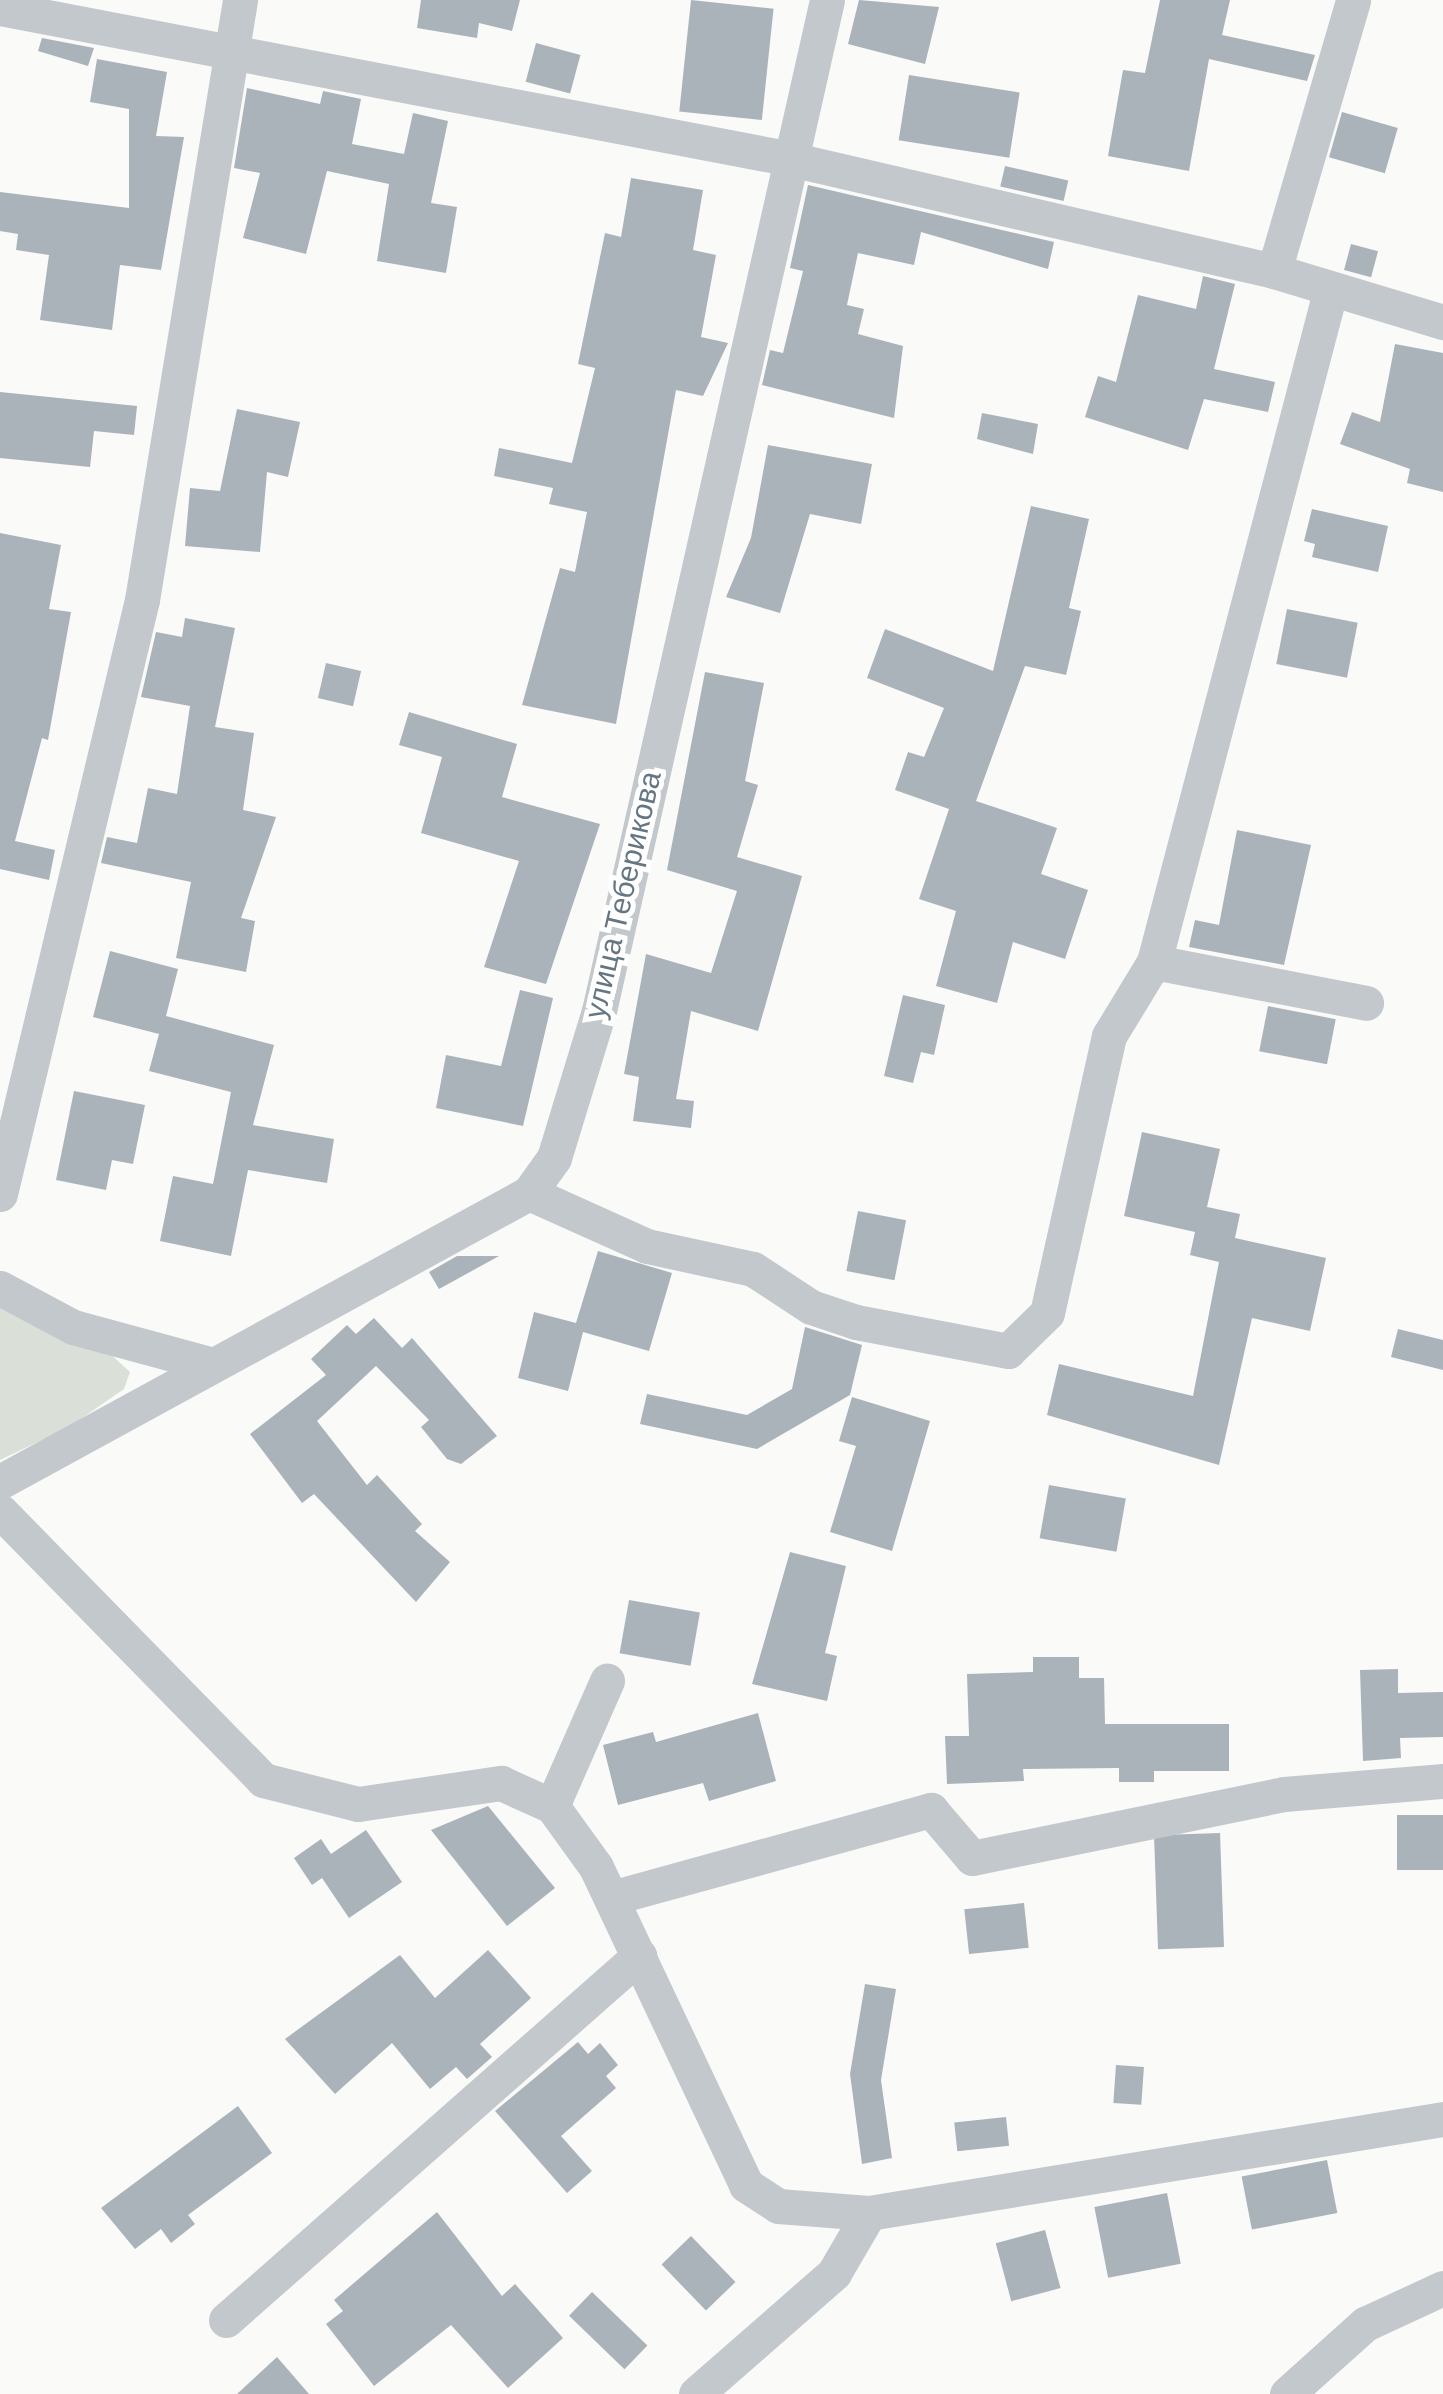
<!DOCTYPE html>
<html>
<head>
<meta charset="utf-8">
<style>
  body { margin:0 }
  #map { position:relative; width:1443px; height:2394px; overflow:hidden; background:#fafaf8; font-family:"DM Sans",sans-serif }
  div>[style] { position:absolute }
  .green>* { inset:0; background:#dadfd7 }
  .building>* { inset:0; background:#aab3b9; transform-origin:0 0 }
  .minor>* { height:35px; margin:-17.5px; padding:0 17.5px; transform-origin:17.5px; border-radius:17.5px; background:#c3c8cc }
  span { translate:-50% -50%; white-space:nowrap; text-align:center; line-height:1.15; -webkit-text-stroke:10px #fff; paint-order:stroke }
  .street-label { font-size:30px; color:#657683 }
</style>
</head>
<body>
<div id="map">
  <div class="green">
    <div style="clip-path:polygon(0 1304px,107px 1351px,130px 1372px,124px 1389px,69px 1427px,0 1460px)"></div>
  </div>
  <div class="building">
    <div style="clip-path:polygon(421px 0,520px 0,512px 31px,479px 23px,477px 38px,417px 28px)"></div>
    <div style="left:691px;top:0;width:83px;height:112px;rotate:6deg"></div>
    <div style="clip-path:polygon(859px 0,939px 7px,925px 64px,848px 44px)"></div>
    <div style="clip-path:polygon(1160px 0,1230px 0,1222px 35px,1315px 55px,1307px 81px,1209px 59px,1189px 171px,1108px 156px,1123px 70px,1145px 73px)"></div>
    <div style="clip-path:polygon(42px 38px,94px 48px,88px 66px,38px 51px)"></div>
    <div style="left:536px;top:43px;width:46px;height:40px;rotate:15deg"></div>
    <div style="clip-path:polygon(97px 59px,167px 72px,156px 136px,184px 137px,161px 270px,120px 265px,112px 330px,40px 320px,49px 255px,16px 250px,18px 234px,0 231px,0 192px,129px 208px,129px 109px,90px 102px)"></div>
    <div style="left:909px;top:75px;width:112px;height:66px;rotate:9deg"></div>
    <div style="clip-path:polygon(247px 88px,320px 104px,323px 91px,361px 99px,352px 144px,404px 154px,413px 113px,448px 121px,431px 203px,457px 207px,446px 273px,377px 261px,389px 184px,327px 171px,306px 254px,243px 238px,260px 173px,234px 168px)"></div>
    <div style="left:1342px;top:112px;width:58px;height:47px;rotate:16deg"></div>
    <div style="left:1005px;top:166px;width:65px;height:21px;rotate:13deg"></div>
    <div style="clip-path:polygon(631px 178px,703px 190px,693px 250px,716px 255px,701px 337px,728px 343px,703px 396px,676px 390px,616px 724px,522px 705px,560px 568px,575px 572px,587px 512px,549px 504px,553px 488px,494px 476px,499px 448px,572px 463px,595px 368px,578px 364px,605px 233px,621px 237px)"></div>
    <div style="clip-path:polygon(808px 185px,1054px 242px,1048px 269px,921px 232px,914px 265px,858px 253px,847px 305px,864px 309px,858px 334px,903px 346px,894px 418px,762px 385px,770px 350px,783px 353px,803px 271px,790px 268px)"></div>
    <div style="left:1351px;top:244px;width:28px;height:27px;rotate:15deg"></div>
    <div style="clip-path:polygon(1203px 276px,1235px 284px,1214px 369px,1275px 382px,1268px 412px,1204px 399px,1188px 450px,1085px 417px,1098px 376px,1116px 382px,1138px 295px,1196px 309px)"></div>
    <div style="clip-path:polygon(1395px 344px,1443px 353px,1443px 492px,1407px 483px,1410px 469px,1340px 444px,1352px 412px,1380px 422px)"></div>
    <div style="clip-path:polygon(0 392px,137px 406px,134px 435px,94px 431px,90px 467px,0 458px)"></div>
    <div style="clip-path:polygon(237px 409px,300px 422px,288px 477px,267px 472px,260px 552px,185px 546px,190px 488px,220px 491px)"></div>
    <div style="clip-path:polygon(982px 413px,1038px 424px,1033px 454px,977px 439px)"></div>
    <div style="clip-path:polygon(768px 445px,872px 464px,861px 524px,810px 514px,780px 613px,726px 597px,751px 538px)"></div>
    <div style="clip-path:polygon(1031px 506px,1089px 519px,1069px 608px,1081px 611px,1066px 675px,1025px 666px,976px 801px,1057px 828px,1041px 874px,1088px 890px,1065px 959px,1013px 942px,997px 1003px,936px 986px,956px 911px,919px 899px,949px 809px,895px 790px,908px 752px,924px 757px,944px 708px,867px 678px,885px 629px,993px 671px)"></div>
    <div style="clip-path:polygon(1312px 509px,1388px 526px,1378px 572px,1312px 557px,1315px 544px,1304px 541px)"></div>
    <div style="clip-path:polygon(0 533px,61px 545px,49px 609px,71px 612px,48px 740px,42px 738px,15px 841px,55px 850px,49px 880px,0 869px)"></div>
    <div style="left:1287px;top:609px;width:72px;height:56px;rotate:11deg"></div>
    <div style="clip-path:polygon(185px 618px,235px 628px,215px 727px,254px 733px,243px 810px,276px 817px,241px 918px,255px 921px,246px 972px,176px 958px,191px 882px,101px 863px,107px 837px,137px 843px,148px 788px,177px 794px,190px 706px,141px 697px,156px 632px,182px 637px)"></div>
    <div style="left:326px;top:663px;width:36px;height:36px;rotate:13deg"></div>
    <div style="clip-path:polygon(705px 672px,764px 683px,745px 781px,758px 785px,737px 857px,802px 876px,758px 1031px,691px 1011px,676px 1099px,694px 1101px,691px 1128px,633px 1121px,639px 1077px,624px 1074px,646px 954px,711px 973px,737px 891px,667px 870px)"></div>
    <div style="clip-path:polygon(409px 712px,517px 744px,502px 797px,600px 824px,546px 984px,484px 967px,519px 861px,421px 833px,442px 757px,399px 745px)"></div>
    <div style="clip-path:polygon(1237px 830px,1311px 845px,1284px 965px,1189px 947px,1195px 920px,1219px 925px)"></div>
    <div style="clip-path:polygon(110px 951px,178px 969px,166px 1016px,274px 1045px,253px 1125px,334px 1139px,327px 1183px,248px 1170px,231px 1256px,160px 1241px,173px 1176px,213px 1184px,231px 1092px,149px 1071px,159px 1034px,93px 1017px)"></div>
    <div style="clip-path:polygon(520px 990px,553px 998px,523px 1126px,436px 1108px,446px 1055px,501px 1066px)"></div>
    <div style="clip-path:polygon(903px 995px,945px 1005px,934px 1055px,921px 1052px,913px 1083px,884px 1076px)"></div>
    <div style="left:1268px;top:1006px;width:69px;height:46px;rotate:11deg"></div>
    <div style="clip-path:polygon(74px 1091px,145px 1105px,133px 1164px,112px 1160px,106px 1190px,56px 1180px)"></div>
    <div style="clip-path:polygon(1142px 1132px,1220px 1149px,1207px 1207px,1240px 1214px,1235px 1238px,1326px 1258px,1310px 1331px,1252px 1318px,1219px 1465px,1047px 1415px,1059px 1364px,1193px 1396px,1219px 1262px,1190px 1255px,1195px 1232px,1124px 1216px)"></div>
    <div style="left:858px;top:1211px;width:49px;height:61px;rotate:11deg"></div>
    <div style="clip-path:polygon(598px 1251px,672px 1273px,649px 1351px,583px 1332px,568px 1391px,518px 1378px,534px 1312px,576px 1323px)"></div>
    <div style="clip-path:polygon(457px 1256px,499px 1256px,439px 1289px,429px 1272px)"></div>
    <div style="clip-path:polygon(374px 1318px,402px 1348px,412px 1338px,497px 1436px,461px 1464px,447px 1459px,421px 1427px,429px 1420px,376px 1366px,317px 1421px,367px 1485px,377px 1475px,422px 1524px,415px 1531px,450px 1562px,416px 1602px,314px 1494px,302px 1503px,250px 1434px,326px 1375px,311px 1359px,347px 1325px,356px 1334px)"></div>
    <div style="clip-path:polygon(805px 1327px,862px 1345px,850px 1395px,757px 1449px,640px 1424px,647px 1394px,747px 1415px,792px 1389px)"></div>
    <div style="clip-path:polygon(1398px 1329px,1443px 1340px,1443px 1370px,1391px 1357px)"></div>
    <div style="clip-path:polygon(852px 1397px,930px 1421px,892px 1551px,830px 1532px,856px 1446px,839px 1441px)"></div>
    <div style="left:1049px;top:1485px;width:78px;height:54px;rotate:10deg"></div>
    <div style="clip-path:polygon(790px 1552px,846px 1566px,825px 1653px,837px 1656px,827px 1701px,752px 1684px)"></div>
    <div style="left:629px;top:1600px;width:72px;height:54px;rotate:10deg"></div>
    <div style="clip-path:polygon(1033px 1657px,1079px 1657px,1079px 1678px,1104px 1678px,1105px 1724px,1229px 1724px,1229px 1771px,1154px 1771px,1154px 1782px,1119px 1782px,1119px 1768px,1023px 1769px,1024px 1781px,947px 1784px,945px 1736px,969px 1736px,967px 1674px,1033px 1672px)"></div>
    <div style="clip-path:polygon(1398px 1669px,1398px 1693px,1443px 1692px,1443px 1737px,1400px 1738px,1401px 1758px,1363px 1761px,1360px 1670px)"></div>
    <div style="clip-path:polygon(758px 1713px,776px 1781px,709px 1801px,703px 1783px,618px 1805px,603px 1745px,653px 1732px,656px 1742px)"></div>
    <div style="clip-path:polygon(488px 1806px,555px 1888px,507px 1926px,431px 1830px)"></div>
    <div style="left:1397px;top:1815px;width:46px;height:55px"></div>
    <div style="clip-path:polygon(366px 1830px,402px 1882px,349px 1918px,322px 1878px,312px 1885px,294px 1858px,321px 1839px,331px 1854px)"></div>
    <div style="left:1220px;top:1833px;width:114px;height:66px;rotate:88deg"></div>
    <div style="left:1024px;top:1903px;width:45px;height:60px;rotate:84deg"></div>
    <div style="clip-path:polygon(488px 1950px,531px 1998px,480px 2044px,492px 2057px,467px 2079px,456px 2067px,430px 2089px,392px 2043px,335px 2094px,285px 2039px,400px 1955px,435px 1998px)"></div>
    <div style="clip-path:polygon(865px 1984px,896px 1989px,881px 2080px,892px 2158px,862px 2164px,850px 2074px)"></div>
    <div style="clip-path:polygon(578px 2042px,588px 2054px,600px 2043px,618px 2065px,606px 2076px,616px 2088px,561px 2136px,592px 2171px,567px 2193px,495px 2111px)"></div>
    <div style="left:1116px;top:2065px;width:28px;height:38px;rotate:4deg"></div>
    <div style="clip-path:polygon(238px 2106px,272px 2153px,188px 2215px,195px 2224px,171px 2243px,161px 2229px,135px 2249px,101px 2208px)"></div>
    <div style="left:1006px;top:2117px;width:29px;height:52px;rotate:84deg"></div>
    <div style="left:1327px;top:2160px;width:54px;height:87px;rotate:79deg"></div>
    <div style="left:1167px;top:2193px;width:72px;height:74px;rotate:79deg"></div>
    <div style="clip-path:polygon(437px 2212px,502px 2296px,515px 2284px,563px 2338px,508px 2388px,451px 2325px,374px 2386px,326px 2324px,343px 2311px,334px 2300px)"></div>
    <div style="left:1045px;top:2230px;width:60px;height:51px;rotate:75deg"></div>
    <div style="left:691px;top:2236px;width:64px;height:41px;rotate:46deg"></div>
    <div style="left:592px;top:2292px;width:77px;height:33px;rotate:44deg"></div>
    <div style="clip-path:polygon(277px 2357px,309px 2394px,237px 2394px)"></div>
  </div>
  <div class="minor">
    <div style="left:0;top:8px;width:800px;rotate:10.8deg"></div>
    <div style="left:786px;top:158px;width:501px;rotate:13.04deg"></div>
    <div style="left:1274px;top:271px;width:177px;rotate:16.8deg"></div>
    <div style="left:1274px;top:271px;width:282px;rotate:-73.7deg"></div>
    <div style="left:1154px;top:962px;width:216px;rotate:10.9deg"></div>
    <div style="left:529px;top:1193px;width:129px;rotate:24.2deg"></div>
    <div style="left:647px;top:1246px;width:108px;rotate:12.2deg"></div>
    <div style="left:753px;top:1269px;width:69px;rotate:33.2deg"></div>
    <div style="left:811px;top:1307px;width:47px;rotate:18.4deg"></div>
    <div style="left:856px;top:1322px;width:155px;rotate:10.8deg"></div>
    <div style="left:1008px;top:1351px;width:54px;rotate:-44.3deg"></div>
    <div style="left:1047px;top:1313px;width:284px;rotate:-77.4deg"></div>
    <div style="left:1109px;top:1036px;width:87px;rotate:-58.7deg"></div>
    <div style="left:1154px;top:962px;width:693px;rotate:-75.28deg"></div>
    <div style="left:0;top:1194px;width:611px;rotate:-76.56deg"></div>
    <div style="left:142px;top:600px;width:608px;rotate:-80.72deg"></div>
    <div style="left:0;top:1288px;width:83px;rotate:28.1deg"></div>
    <div style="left:73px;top:1327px;width:141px;rotate:15.2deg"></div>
    <div style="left:0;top:1482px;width:603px;rotate:-28.65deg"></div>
    <div style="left:529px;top:1193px;width:43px;rotate:-54.5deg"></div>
    <div style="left:554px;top:1158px;width:154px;rotate:-73deg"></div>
    <div style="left:599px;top:1011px;width:1036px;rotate:-77.29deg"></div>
    <div style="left:0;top:1511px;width:376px;rotate:45.6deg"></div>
    <div style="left:263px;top:1780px;width:98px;rotate:14.2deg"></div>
    <div style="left:358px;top:1804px;width:145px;rotate:-8.4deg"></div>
    <div style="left:501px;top:1783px;width:56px;rotate:24.3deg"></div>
    <div style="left:552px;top:1806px;width:75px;rotate:54.2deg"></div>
    <div style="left:596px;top:1867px;width:352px;rotate:64.7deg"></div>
    <div style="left:746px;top:2185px;width:38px;rotate:33deg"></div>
    <div style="left:778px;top:2206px;width:91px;rotate:4.4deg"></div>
    <div style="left:869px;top:2213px;width:582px;rotate:-9.3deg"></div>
    <div style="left:552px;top:1806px;width:137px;rotate:-66.3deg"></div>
    <div style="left:611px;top:1898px;width:332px;rotate:-15.4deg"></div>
    <div style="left:931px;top:1810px;width:63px;rotate:49.5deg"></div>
    <div style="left:972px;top:1858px;width:318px;rotate:-11.6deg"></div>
    <div style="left:1284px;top:1794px;width:160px;rotate:-4.7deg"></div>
    <div style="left:226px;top:2320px;width:551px;rotate:-41.39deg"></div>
    <div style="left:696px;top:2394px;width:184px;rotate:-41.2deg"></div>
    <div style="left:834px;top:2273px;width:69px;rotate:-59.7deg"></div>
    <div style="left:1287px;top:2394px;width:105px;rotate:-41.9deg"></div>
    <div style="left:1365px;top:2324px;width:86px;rotate:-24.8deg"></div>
  </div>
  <div class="street-label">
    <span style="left:623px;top:895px;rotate:-77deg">улица Теберикова</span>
  </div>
</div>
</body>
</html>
